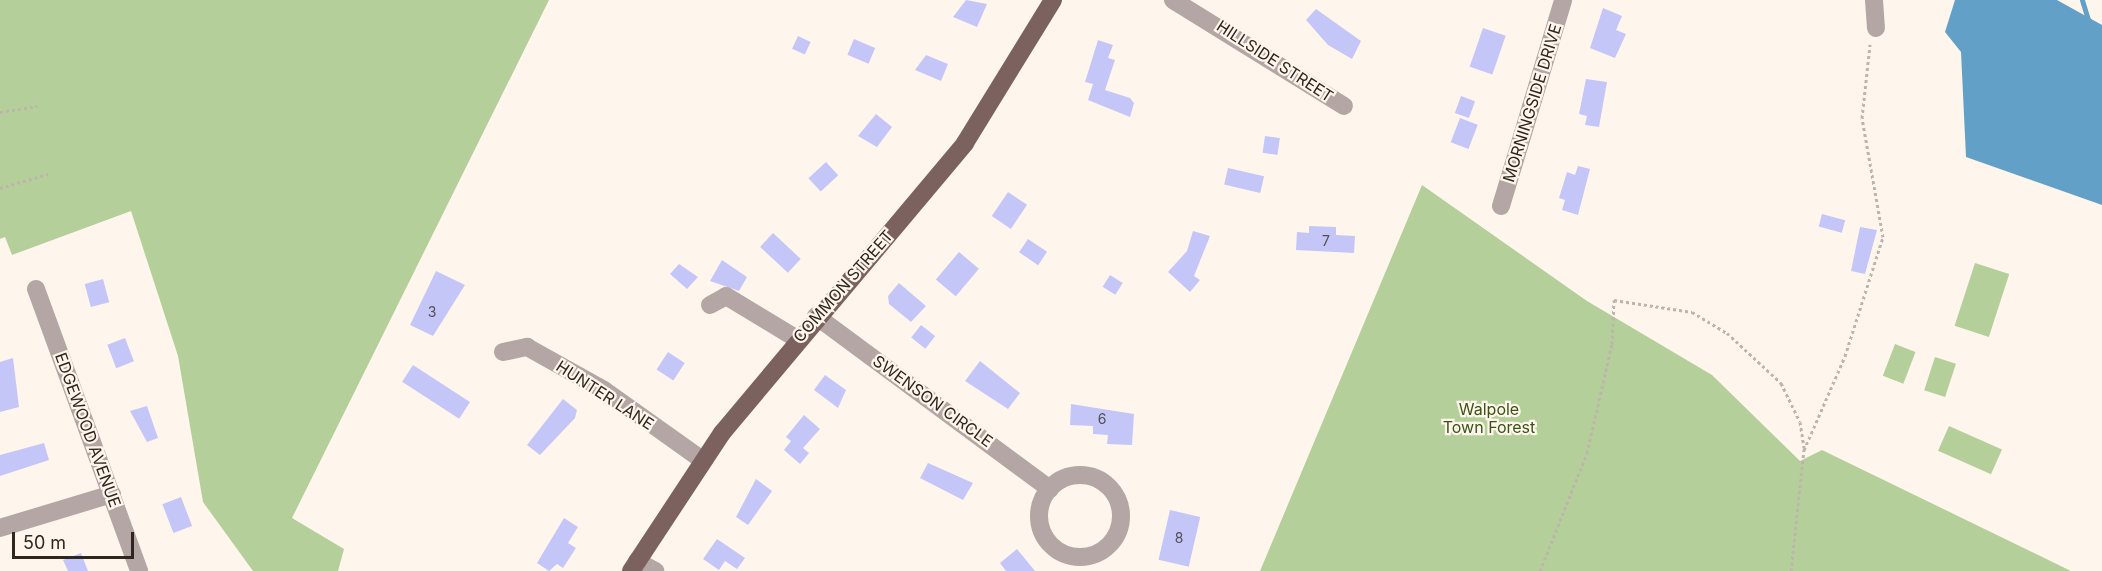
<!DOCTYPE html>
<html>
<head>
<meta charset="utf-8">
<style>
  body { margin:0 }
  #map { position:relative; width:2102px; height:571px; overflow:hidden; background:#fef6ed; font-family:Inter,sans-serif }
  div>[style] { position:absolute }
  .green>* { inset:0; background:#b5cf9b; transform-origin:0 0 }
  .water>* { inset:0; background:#63a0c8 }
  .stream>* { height:5px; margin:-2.5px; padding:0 2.5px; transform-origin:2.5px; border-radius:2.5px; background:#63a0c8 }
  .building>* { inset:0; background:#c5c6f8; transform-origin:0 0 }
  .path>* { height:3px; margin-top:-1.5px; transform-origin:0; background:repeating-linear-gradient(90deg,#bdb5ac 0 3px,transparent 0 6px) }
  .minor>* { height:18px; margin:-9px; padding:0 9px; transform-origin:9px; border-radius:9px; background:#b4a6a4 }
  .minor>.ring { margin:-9px; padding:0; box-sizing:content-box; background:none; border:18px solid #b4a6a4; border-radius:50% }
  .major>* { height:18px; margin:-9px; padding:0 9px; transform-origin:9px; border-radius:9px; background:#7b625f }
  span { translate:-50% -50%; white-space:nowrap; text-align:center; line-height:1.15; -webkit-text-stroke:4.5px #fef6ed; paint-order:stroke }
  .number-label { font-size:14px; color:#544f54 }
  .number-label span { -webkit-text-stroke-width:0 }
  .street-label { font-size:16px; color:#2e271e }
  .park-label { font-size:16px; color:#385315 }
  .scale { position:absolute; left:12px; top:532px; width:122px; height:27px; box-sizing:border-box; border:3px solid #2e271e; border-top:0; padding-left:8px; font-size:18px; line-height:21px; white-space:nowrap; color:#2e271e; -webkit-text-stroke:4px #fef6ed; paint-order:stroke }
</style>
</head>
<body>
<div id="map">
  <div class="green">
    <div style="clip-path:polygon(0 0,549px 0,292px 518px,344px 549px,338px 571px,253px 571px,203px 502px,178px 356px,131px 211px,12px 255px,5px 237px,0 239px)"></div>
    <div style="clip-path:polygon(1422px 185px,1587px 301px,1712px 375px,1800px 461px,1822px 450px,2071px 571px,1260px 571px)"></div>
    <div style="left:1975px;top:263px;width:36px;height:66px;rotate:18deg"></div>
    <div style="left:1895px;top:344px;width:22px;height:34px;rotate:21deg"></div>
    <div style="left:1935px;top:357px;width:22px;height:35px;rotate:18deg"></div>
    <div style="left:1949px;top:426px;width:58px;height:27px;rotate:24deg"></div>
  </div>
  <div class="water">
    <div style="clip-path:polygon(1955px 0,2057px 0,2102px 25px,2102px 205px,1966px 157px,1961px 52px,1945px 32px)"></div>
  </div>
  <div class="stream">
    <div style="left:2082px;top:0;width:28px;rotate:73deg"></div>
  </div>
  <div class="building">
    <div style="clip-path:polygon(966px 0,987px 4px,977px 27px,953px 17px)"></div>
    <div style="clip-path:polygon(1603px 8px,1622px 16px,1616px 30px,1626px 34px,1615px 58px,1590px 48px)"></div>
    <div style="clip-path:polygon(1316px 9px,1361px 41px,1352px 59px,1328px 45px,1306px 20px)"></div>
    <div style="left:1483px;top:28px;width:24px;height:41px;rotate:19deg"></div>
    <div style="left:798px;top:36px;width:14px;height:14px;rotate:25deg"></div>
    <div style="left:854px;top:39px;width:23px;height:17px;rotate:23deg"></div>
    <div style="clip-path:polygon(1098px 40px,1113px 45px,1108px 58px,1115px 60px,1105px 90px,1130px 98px,1134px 103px,1130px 117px,1088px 100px,1093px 84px,1085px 82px)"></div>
    <div style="clip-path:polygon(926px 55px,948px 64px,941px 81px,915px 70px)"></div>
    <div style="clip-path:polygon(1586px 79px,1607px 82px,1599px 127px,1585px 125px,1587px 116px,1579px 114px)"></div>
    <div style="left:1461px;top:96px;width:15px;height:18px;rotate:20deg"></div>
    <div style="clip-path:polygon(876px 114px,892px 127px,877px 147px,858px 136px)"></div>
    <div style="left:1460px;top:118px;width:19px;height:26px;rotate:21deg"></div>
    <div style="left:1265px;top:136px;width:15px;height:17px;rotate:8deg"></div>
    <div style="left:826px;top:162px;width:18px;height:24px;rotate:47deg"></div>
    <div style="clip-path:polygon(1578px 166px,1590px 169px,1578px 215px,1562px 210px,1565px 200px,1559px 198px,1567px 172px,1575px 175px)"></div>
    <div style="left:1228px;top:168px;width:37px;height:17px;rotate:13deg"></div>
    <div style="left:1008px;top:192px;width:23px;height:29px;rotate:34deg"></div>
    <div style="left:1822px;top:214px;width:24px;height:13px;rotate:15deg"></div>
    <div style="clip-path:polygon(1309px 226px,1336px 227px,1336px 235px,1355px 236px,1354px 253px,1296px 250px,1297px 232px,1309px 233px)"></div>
    <div style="clip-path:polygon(1860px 227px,1877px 230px,1865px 274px,1851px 271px)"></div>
    <div style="clip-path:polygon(1193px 231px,1210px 236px,1194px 276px,1200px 280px,1190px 292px,1168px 272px,1187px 251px)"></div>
    <div style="left:773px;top:233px;width:38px;height:19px;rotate:43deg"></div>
    <div style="left:1028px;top:239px;width:23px;height:16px;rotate:34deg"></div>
    <div style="left:959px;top:252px;width:26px;height:36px;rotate:40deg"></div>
    <div style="clip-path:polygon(722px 260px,747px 277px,739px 291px,710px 281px)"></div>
    <div style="clip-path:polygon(679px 264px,698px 277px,687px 289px,670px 274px)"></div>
    <div style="clip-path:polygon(436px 271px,465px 285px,433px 336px,410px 325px)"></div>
    <div style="left:1110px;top:275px;width:15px;height:14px;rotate:32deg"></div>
    <div style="left:103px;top:279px;width:24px;height:19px;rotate:75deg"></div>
    <div style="clip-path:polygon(899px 283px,926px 306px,911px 322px,889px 304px,888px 296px)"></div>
    <div style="left:921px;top:325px;width:18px;height:16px;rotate:38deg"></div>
    <div style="left:125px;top:338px;width:25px;height:19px;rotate:69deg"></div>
    <div style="left:668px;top:352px;width:20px;height:21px;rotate:33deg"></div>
    <div style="clip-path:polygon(13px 358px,19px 407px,0 412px,0 362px)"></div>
    <div style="clip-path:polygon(980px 361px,1020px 393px,1008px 409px,965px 381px)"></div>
    <div style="left:413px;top:365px;width:68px;height:20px;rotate:33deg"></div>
    <div style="clip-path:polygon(825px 375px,846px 390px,838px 408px,814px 390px)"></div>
    <div style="clip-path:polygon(563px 399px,577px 410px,575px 418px,540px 455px,527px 445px)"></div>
    <div style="clip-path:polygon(1071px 404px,1134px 414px,1132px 445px,1107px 444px,1108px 435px,1093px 434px,1093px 426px,1070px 425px)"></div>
    <div style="clip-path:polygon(147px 406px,158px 438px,147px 442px,130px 411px)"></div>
    <div style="clip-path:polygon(804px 415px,820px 429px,803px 448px,809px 453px,800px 464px,784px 450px,791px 441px,786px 437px)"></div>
    <div style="clip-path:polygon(44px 443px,49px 460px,0 476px,0 455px)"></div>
    <div style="clip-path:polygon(928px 463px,973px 483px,963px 500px,920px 478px)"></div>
    <div style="clip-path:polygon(756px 479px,772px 491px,748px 525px,736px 517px)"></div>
    <div style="left:181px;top:497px;width:31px;height:20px;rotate:69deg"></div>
    <div style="left:1170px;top:510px;width:31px;height:51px;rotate:13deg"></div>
    <div style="clip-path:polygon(564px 518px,578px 527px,568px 543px,576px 548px,563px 568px,557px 564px,549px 571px,537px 563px)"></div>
    <div style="clip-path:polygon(717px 539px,745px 558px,737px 569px,725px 561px,719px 570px,703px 559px)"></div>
    <div style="clip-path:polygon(1017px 549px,1035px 571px,1006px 571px,1000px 563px)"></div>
    <div style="clip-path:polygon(81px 553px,88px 571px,68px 571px,63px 560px)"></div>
  </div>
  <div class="path">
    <div style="left:0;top:112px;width:38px;rotate:-9deg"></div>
    <div style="left:0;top:188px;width:50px;rotate:-16.3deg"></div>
    <div style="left:1540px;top:571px;width:127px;rotate:-68.3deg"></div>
    <div style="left:1587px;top:453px;width:112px;rotate:-77.1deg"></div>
    <div style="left:1612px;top:344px;width:44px;rotate:-87.4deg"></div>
    <div style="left:1614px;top:300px;width:79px;rotate:8.7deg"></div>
    <div style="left:1692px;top:312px;width:41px;rotate:31deg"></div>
    <div style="left:1727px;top:333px;width:74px;rotate:42.8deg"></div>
    <div style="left:1781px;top:383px;width:43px;rotate:64deg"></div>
    <div style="left:1800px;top:422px;width:26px;rotate:81deg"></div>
    <div style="left:1791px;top:571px;width:122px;rotate:-83.9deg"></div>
    <div style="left:1804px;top:450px;width:103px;rotate:-66.4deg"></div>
    <div style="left:1845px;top:356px;width:125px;rotate:-72.3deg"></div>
    <div style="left:1883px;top:237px;width:121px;rotate:-100deg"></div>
    <div style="left:1862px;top:118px;width:74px;rotate:-83.8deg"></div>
  </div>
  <div class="minor">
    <div style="left:1173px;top:0;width:201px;rotate:31.8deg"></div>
    <div style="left:1874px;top:0;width:28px;rotate:86deg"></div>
    <div style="left:1501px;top:206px;width:215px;rotate:-73.2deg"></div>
    <div style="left:36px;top:289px;width:300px;rotate:69.9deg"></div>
    <div style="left:710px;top:305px;width:18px;rotate:-29deg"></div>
    <div style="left:726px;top:296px;width:83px;rotate:31.2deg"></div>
    <div style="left:816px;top:316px;width:291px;rotate:36.5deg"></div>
    <div style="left:503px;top:352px;width:25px;rotate:-12deg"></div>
    <div style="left:527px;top:347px;width:88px;rotate:29.2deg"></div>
    <div style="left:604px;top:390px;width:120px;rotate:35.5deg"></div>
    <div class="ring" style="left:1039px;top:475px;width:64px;height:64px"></div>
    <div style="left:0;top:528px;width:117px;rotate:-16.9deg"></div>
    <div style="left:637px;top:561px;width:21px;rotate:29deg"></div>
  </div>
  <div class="major">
    <div style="left:631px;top:571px;width:165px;rotate:-56.6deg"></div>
    <div style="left:722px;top:433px;width:378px;rotate:-50deg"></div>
    <div style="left:965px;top:143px;width:168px;rotate:-58.4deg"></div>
  </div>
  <div class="number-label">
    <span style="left:1326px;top:241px">7</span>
    <span style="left:432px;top:312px">3</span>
    <span style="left:1102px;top:419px">6</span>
    <span style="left:1179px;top:538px">8</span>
  </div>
  <div class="street-label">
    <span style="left:1275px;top:61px;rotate:33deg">HILLSIDE STREET</span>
    <span style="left:1532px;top:103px;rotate:-73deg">MORNINGSIDE DRIVE</span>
    <span style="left:843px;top:286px;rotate:-49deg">COMMON STREET</span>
    <span style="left:605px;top:395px;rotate:33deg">HUNTER LANE</span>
    <span style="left:933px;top:401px;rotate:36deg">SWENSON CIRCLE</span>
    <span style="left:88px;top:430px;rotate:70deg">EDGEWOOD AVENUE</span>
  </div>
  <div class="park-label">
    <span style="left:1489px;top:418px">Walpole<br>Town Forest</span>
  </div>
  <div class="scale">50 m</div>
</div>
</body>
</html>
